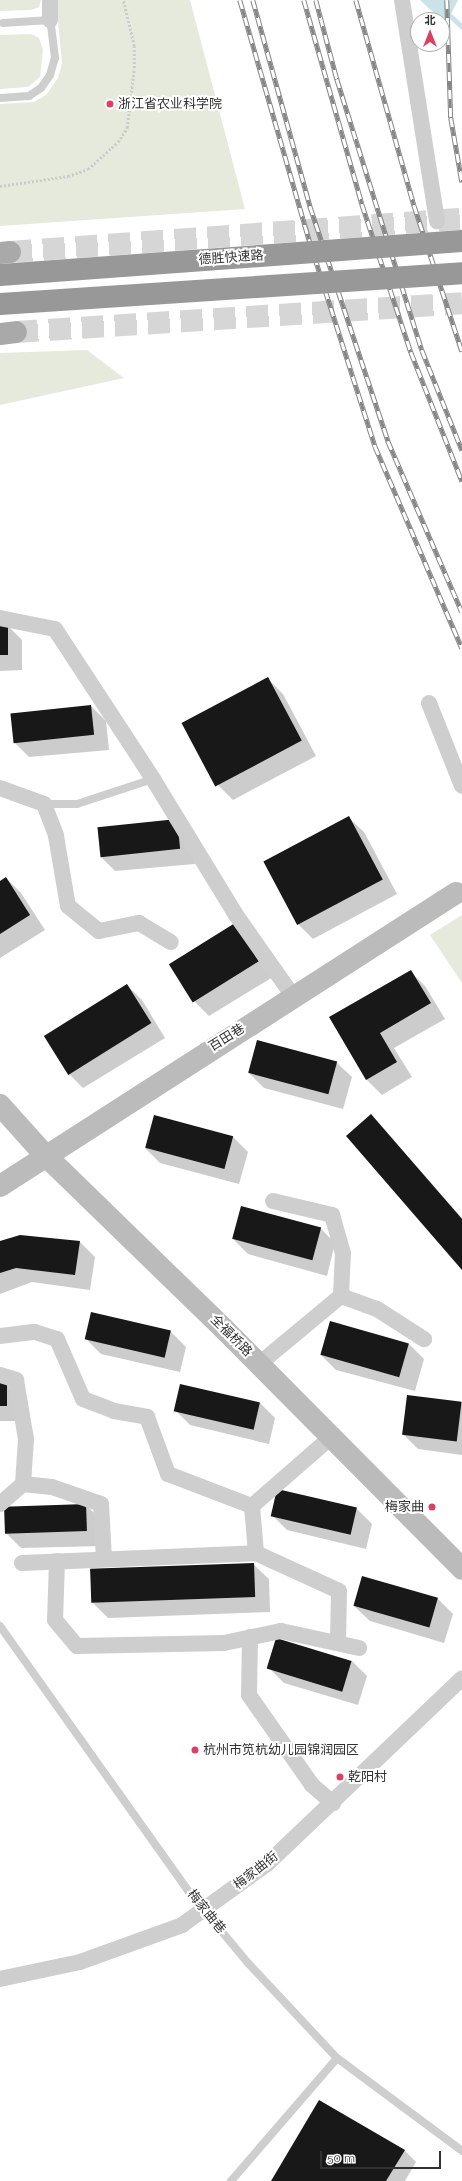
<!DOCTYPE html>
<html>
<head>
<meta charset="utf-8">
<style>
  body { margin:0 }
  #map { position:relative; width:462px; height:2181px; overflow:hidden; background:#fff; font-family:Raleway,"Noto Sans SC",sans-serif }
  div>[style] { position:absolute }
  .green>* { inset:0; background:#e6eadd }
  .water>* { inset:0; background:#cbe2e9 }
  .shadow>* { inset:0; background:#0003 }
  .stream>* { height:5px; margin:-2.5px; padding:0 2.5px; transform-origin:2.5px; border-radius:2.5px; background:#cbe2e9 }
  .building>* { inset:0; background:#181818; transform-origin:0 0 }
  .primary-tunnel>* { height:22px; margin-top:-11px; transform-origin:0; background:repeating-linear-gradient(90deg,#d6d6d6 0 22px,transparent 0 33px) }
  .path>* { height:2.5px; margin-top:-1.25px; transform-origin:0; background:repeating-linear-gradient(90deg,#cbcbcb 0 2px,transparent 0 4px) }
  .lane>* { height:8px; margin:-4px; padding:0 4px; transform-origin:4px; border-radius:4px; background:#cecece }
  .street>* { height:16px; margin:-8px; padding:0 8px; transform-origin:8px; border-radius:8px; background:#cecece }
  .secondary>* { height:22px; margin:-11px; padding:0 11px; transform-origin:11px; border-radius:11px; background:#bbb }
  .primary>* { height:22px; margin:-11px; padding:0 11px; transform-origin:11px; border-radius:11px; background:#a9a9a9 }
  .rail>* { height:4.5px; margin-top:-2.25px; transform-origin:0; background:repeating-linear-gradient(90deg,#fff 0 9px,#868686 0 18px); box-sizing:border-box; border-block:1px solid #868686 }
  .highway-bridge>* { height:22px; margin:-11px; padding:0 11px; transform-origin:11px; border-radius:11px; background:#989898 }
  .dots>* { width:11px; height:11px; translate:-50% -50%; box-sizing:border-box; border:2px solid #fff; border-radius:50% }
  span { translate:-50% -50%; white-space:nowrap; text-align:center; line-height:1.15; -webkit-text-stroke:4px #fff; paint-order:stroke }
  .poi-label { font-size:13px; color:#313131 }
  .left { translate:0 -50%; text-align:left }
  .right { translate:-100% -50%; text-align:right }
  .street-label { font-size:13px; color:#313131 }
  .north { position:absolute; left:410px; top:12px; width:40px; height:40px; box-sizing:border-box; background:#fff; border:1px solid #adadad; border-radius:50%; rotate:0deg; font-size:11px; font-weight:700; line-height:16px; text-align:center; color:#313131 }
  .north::after { content:''; display:block; margin:auto; width:14px; height:18px; background:#db4063; clip-path:polygon(50% 0,100% 100%,50% 72%,0 100%) }
  .scale { position:absolute; left:320px; top:2151px; width:121px; height:18px; box-sizing:border-box; border:2px solid #313131; border-top:0; padding-left:5px; font-size:12px; line-height:14px; white-space:nowrap; color:#313131; -webkit-text-stroke:3px #fff; paint-order:stroke }
</style>
</head>
<body>
<div id="map">
  <div class="green">
    <div style="clip-path:polygon(0 0,41px 0,39px 7px,31px 10px,0 11px)"></div>
    <div style="clip-path:polygon(56px 0,190px 0,245px 209px,0 226px,0 104px,34px 102px,46px 95px,58px 78px,62px 63px)"></div>
    <div style="clip-path:polygon(31px 34px,39px 38px,43px 50px,40px 77px,28px 87px,0 89px,0 35px)"></div>
    <div style="clip-path:polygon(87px 350px,124px 378px,0 405px,0 353px)"></div>
    <div style="clip-path:polygon(462px 915px,462px 983px,430px 935px)"></div>
  </div>
  <div class="water">
    <div style="clip-path:polygon(420px 0,458px 0,446px 24px)"></div>
  </div>
  <div class="shadow">
    <div style="clip-path:polygon(0 625px,7px 625px,22px 640px,22px 670px,0 671px)"></div>
    <div style="clip-path:polygon(268px 679px,283px 694px,316px 756px,233px 800px,218px 785px)"></div>
    <div style="clip-path:polygon(91px 706px,106px 721px,109px 750px,29px 757px,14px 742px,11px 714px)"></div>
    <div style="clip-path:polygon(348px 817px,364px 832px,397px 894px,313px 939px,298px 924px)"></div>
    <div style="clip-path:polygon(98px 827px,192px 835px,195px 864px,115px 871px,100px 856px)"></div>
    <div style="clip-path:polygon(6px 878px,21px 893px,45px 930px,0 958px,0 882px)"></div>
    <div style="clip-path:polygon(235px 924px,273px 977px,209px 1016px,194px 1001px)"></div>
    <div style="clip-path:polygon(410px 971px,425px 986px,445px 1019px,394px 1048px,412px 1077px,382px 1095px,367px 1080px,330px 1018px)"></div>
    <div style="clip-path:polygon(127px 985px,142px 1000px,165px 1038px,83px 1088px,68px 1073px)"></div>
    <div style="clip-path:polygon(336px 1062px,352px 1077px,343px 1109px,264px 1088px,249px 1073px)"></div>
    <div style="clip-path:polygon(371px 1115px,462px 1218px,462px 1268px)"></div>
    <div style="clip-path:polygon(233px 1137px,248px 1152px,239px 1184px,160px 1163px,145px 1148px)"></div>
    <div style="clip-path:polygon(320px 1228px,335px 1243px,327px 1276px,248px 1254px,233px 1239px)"></div>
    <div style="clip-path:polygon(0 1242px,80px 1242px,95px 1257px,90px 1290px,32px 1282px,0 1294px)"></div>
    <div style="clip-path:polygon(330px 1322px,409px 1344px,424px 1359px,415px 1391px,336px 1370px,321px 1355px)"></div>
    <div style="clip-path:polygon(171px 1332px,186px 1347px,180px 1372px,101px 1354px,86px 1339px)"></div>
    <div style="clip-path:polygon(0 1379px,6px 1379px,22px 1421px,0 1421px)"></div>
    <div style="clip-path:polygon(181px 1385px,260px 1403px,275px 1418px,269px 1444px,190px 1425px,175px 1410px)"></div>
    <div style="clip-path:polygon(462px 1403px,462px 1455px,418px 1449px,403px 1434px)"></div>
    <div style="clip-path:polygon(86px 1505px,101px 1520px,102px 1546px,21px 1548px,6px 1533px)"></div>
    <div style="clip-path:polygon(357px 1509px,372px 1524px,366px 1549px,287px 1530px,272px 1515px)"></div>
    <div style="clip-path:polygon(253px 1564px,269px 1579px,270px 1612px,108px 1618px,93px 1603px)"></div>
    <div style="clip-path:polygon(438px 1599px,453px 1614px,444px 1643px,370px 1621px,354px 1606px)"></div>
    <div style="clip-path:polygon(352px 1661px,367px 1676px,358px 1705px,284px 1683px,269px 1668px)"></div>
    <div style="clip-path:polygon(320px 2101px,405px 2151px,416px 2162px,405px 2181px,272px 2181px)"></div>
  </div>
  <div class="stream">
    <div style="left:445px;top:11px;width:23px;rotate:43deg"></div>
  </div>
  <div class="building">
    <div style="left:0;top:624px;width:8px;height:31px"></div>
    <div style="left:268px;top:677px;width:72px;height:98px;rotate:62deg"></div>
    <div style="left:91px;top:705px;width:30px;height:81px;rotate:84deg"></div>
    <div style="left:349px;top:816px;width:72px;height:97px;rotate:62deg"></div>
    <div style="left:177px;top:819px;width:30px;height:80px;rotate:84deg"></div>
    <div style="clip-path:polygon(6px 877px,30px 915px,0 934px,0 881px)"></div>
    <div style="left:235px;top:923px;width:45px;height:78px;rotate:58deg"></div>
    <div style="clip-path:polygon(411px 970px,431px 1003px,380px 1033px,397px 1062px,366px 1080px,329px 1017px)"></div>
    <div style="left:127px;top:984px;width:46px;height:98px;rotate:58deg"></div>
    <div style="left:257px;top:1040px;width:83px;height:34px;rotate:15deg"></div>
    <div style="clip-path:polygon(371px 1114px,462px 1219px,462px 1270px,346px 1136px)"></div>
    <div style="left:154px;top:1115px;width:82px;height:34px;rotate:15deg"></div>
    <div style="left:241px;top:1206px;width:83px;height:34px;rotate:15deg"></div>
    <div style="clip-path:polygon(20px 1235px,80px 1241px,75px 1275px,16px 1268px,0 1273px,0 1241px)"></div>
    <div style="left:91px;top:1312px;width:82px;height:28px;rotate:13deg"></div>
    <div style="left:330px;top:1321px;width:82px;height:35px;rotate:16deg"></div>
    <div style="left:0;top:1378px;width:7px;height:28px"></div>
    <div style="left:180px;top:1384px;width:82px;height:28px;rotate:13deg"></div>
    <div style="left:407px;top:1395px;width:55px;height:40px;rotate:7deg"></div>
    <div style="left:277px;top:1489px;width:82px;height:28px;rotate:13deg"></div>
    <div style="left:86px;top:1504px;width:27px;height:82px;rotate:88deg"></div>
    <div style="left:254px;top:1563px;width:34px;height:164px;rotate:88deg"></div>
    <div style="left:362px;top:1576px;width:79px;height:31px;rotate:16deg"></div>
    <div style="left:276px;top:1638px;width:79px;height:32px;rotate:17deg"></div>
    <div style="clip-path:polygon(319px 2100px,405px 2150px,386px 2181px,271px 2181px)"></div>
  </div>
  <div class="primary-tunnel">
    <div style="left:10px;top:252px;width:453px;rotate:-4.2deg"></div>
    <div style="left:16px;top:332px;width:447px;rotate:-3.7deg"></div>
  </div>
  <div class="path">
    <div style="left:0;top:186px;width:69px;rotate:-8.4deg"></div>
    <div style="left:68px;top:176px;width:21px;rotate:-19deg"></div>
    <div style="left:88px;top:169px;width:40px;rotate:-42deg"></div>
    <div style="left:118px;top:142px;width:17px;rotate:-57deg"></div>
    <div style="left:127px;top:128px;width:60px;rotate:-83.3deg"></div>
    <div style="left:134px;top:68px;width:22px;rotate:-90deg"></div>
    <div style="left:134px;top:46px;width:47px;rotate:-103.4deg"></div>
  </div>
  <div class="lane">
    <div style="left:0;top:98px;width:29px;rotate:-4deg"></div>
    <div style="left:29px;top:96px;width:14px;rotate:-34deg"></div>
    <div style="left:41px;top:88px;width:16px;rotate:-55deg"></div>
    <div style="left:50px;top:75px;width:18px;rotate:-74deg"></div>
    <div style="left:55px;top:58px;width:38px;rotate:-97deg"></div>
    <div style="left:50px;top:20px;width:47px;rotate:176.3deg"></div>
    <div style="left:44px;top:804px;width:33px"></div>
    <div style="left:77px;top:804px;width:80px;rotate:-18.2deg"></div>
    <div style="left:0;top:1626px;width:325px;rotate:54.6deg"></div>
    <div style="left:188px;top:1891px;width:94px;rotate:50.2deg"></div>
    <div style="left:248px;top:1963px;width:130px;rotate:46.9deg"></div>
    <div style="left:337px;top:2058px;width:156px;rotate:36.6deg"></div>
    <div style="left:231px;top:2181px;width:162px;rotate:-49.2deg"></div>
  </div>
  <div class="street">
    <div style="left:50px;top:0;width:20px;rotate:90deg"></div>
    <div style="left:402px;top:0;width:224px;rotate:81deg"></div>
    <div style="left:0;top:618px;width:56px;rotate:11.3deg"></div>
    <div style="left:55px;top:629px;width:179px;rotate:56.8deg"></div>
    <div style="left:153px;top:779px;width:159px;rotate:58.6deg"></div>
    <div style="left:236px;top:915px;width:99px;rotate:54.9deg"></div>
    <div style="left:429px;top:703px;width:89px;rotate:68.3deg"></div>
    <div style="left:0;top:788px;width:47px;rotate:20deg"></div>
    <div style="left:44px;top:804px;width:34px;rotate:69deg"></div>
    <div style="left:56px;top:836px;width:71px;rotate:80.3deg"></div>
    <div style="left:68px;top:906px;width:40px;rotate:39deg"></div>
    <div style="left:99px;top:931px;width:41px;rotate:-11.3deg"></div>
    <div style="left:139px;top:923px;width:37px;rotate:31deg"></div>
    <div style="left:273px;top:1201px;width:61px;rotate:13.3deg"></div>
    <div style="left:332px;top:1215px;width:40px;rotate:74deg"></div>
    <div style="left:343px;top:1253px;width:43px;rotate:92.7deg"></div>
    <div style="left:341px;top:1296px;width:38px;rotate:20deg"></div>
    <div style="left:377px;top:1309px;width:56px;rotate:32.6deg"></div>
    <div style="left:0;top:1336px;width:35px;rotate:-7deg"></div>
    <div style="left:35px;top:1332px;width:23px;rotate:18deg"></div>
    <div style="left:57px;top:1339px;width:65px;rotate:66.6deg"></div>
    <div style="left:83px;top:1399px;width:33px;rotate:21deg"></div>
    <div style="left:114px;top:1411px;width:34px;rotate:10deg"></div>
    <div style="left:147px;top:1417px;width:61px;rotate:69.8deg"></div>
    <div style="left:168px;top:1474px;width:90px;rotate:20.9deg"></div>
    <div style="left:252px;top:1506px;width:105px;rotate:-41.1deg"></div>
    <div style="left:259px;top:1364px;width:107px;rotate:-39.7deg"></div>
    <div style="left:0;top:1375px;width:17px;rotate:17deg"></div>
    <div style="left:16px;top:1380px;width:60px;rotate:80.4deg"></div>
    <div style="left:26px;top:1439px;width:45px;rotate:93.8deg"></div>
    <div style="left:23px;top:1484px;width:29px;rotate:6deg"></div>
    <div style="left:52px;top:1487px;width:52px;rotate:19.1deg"></div>
    <div style="left:101px;top:1504px;width:55px;rotate:86.9deg"></div>
    <div style="left:0;top:1504px;width:30px;rotate:-41deg"></div>
    <div style="left:252px;top:1506px;width:47px;rotate:85.1deg"></div>
    <div style="left:57px;top:1561px;width:59px;rotate:91.9deg"></div>
    <div style="left:55px;top:1620px;width:34px;rotate:50deg"></div>
    <div style="left:77px;top:1646px;width:147px;rotate:-1.2deg"></div>
    <div style="left:224px;top:1643px;width:58px;rotate:-11.9deg"></div>
    <div style="left:281px;top:1631px;width:80px;rotate:12.3deg"></div>
    <div style="left:22px;top:1563px;width:234px;rotate:-2.4deg"></div>
    <div style="left:256px;top:1553px;width:91px;rotate:24.6deg"></div>
    <div style="left:339px;top:1591px;width:52px;rotate:91.1deg"></div>
    <div style="left:250px;top:1637px;width:58px;rotate:91deg"></div>
    <div style="left:249px;top:1695px;width:110px;rotate:55deg"></div>
    <div style="left:312px;top:1785px;width:28px;rotate:41deg"></div>
    <div style="left:0;top:1979px;width:82px;rotate:-12deg"></div>
    <div style="left:80px;top:1962px;width:109px;rotate:-19.9deg"></div>
    <div style="left:182px;top:1925px;width:105px;rotate:-35.7deg"></div>
    <div style="left:267px;top:1864px;width:269px;rotate:-43.6deg"></div>
  </div>
  <div class="secondary">
    <div style="left:0;top:1105px;width:66px;rotate:48.1deg"></div>
    <div style="left:44px;top:1154px;width:251px;rotate:44.2deg"></div>
    <div style="left:224px;top:1329px;width:338px;rotate:45.2deg"></div>
    <div style="left:0;top:1186px;width:542px;rotate:-32.72deg"></div>
  </div>
  <div class="primary">
    <div style="left:0;top:253px;width:10px;rotate:-6deg"></div>
    <div style="left:0;top:334px;width:16px;rotate:-7deg"></div>
  </div>
  <div class="rail">
    <div style="left:240px;top:0;width:249px;rotate:73.9deg"></div>
    <div style="left:309px;top:239px;width:217px;rotate:72.3deg"></div>
    <div style="left:375px;top:446px;width:220px;rotate:66.7deg"></div>
    <div style="left:253px;top:0;width:214px;rotate:74.5deg"></div>
    <div style="left:310px;top:206px;width:248px;rotate:71.6deg"></div>
    <div style="left:388px;top:441px;width:186px;rotate:66.6deg"></div>
    <div style="left:304px;top:0;width:212px;rotate:74.1deg"></div>
    <div style="left:362px;top:204px;width:156px;rotate:71.7deg"></div>
    <div style="left:411px;top:352px;width:139px;rotate:68.4deg"></div>
    <div style="left:316px;top:0;width:82px;rotate:75.1deg"></div>
    <div style="left:337px;top:79px;width:284px;rotate:72.6deg"></div>
    <div style="left:422px;top:350px;width:108px;rotate:68.2deg"></div>
    <div style="left:356px;top:0;width:213px;rotate:74.2deg"></div>
    <div style="left:414px;top:205px;width:154px;rotate:71.8deg"></div>
    <div style="left:447px;top:0;width:118px;rotate:88.1deg"></div>
    <div style="left:451px;top:118px;width:65px;rotate:80.2deg"></div>
  </div>
  <div class="highway-bridge">
    <div style="left:0;top:275px;width:463px;rotate:-4.2deg"></div>
    <div style="left:0;top:304px;width:463px;rotate:-3.8deg"></div>
  </div>
  <div class="dots">
    <div style="left:110px;top:104px;background:#db4063"></div>
    <div style="left:432px;top:1507px;background:#db4063"></div>
    <div style="left:195px;top:1750px;background:#db4063"></div>
    <div style="left:340px;top:1777px;background:#db4063"></div>
  </div>
  <div class="poi-label">
    <span class="left" style="left:118px;top:104px">浙江省农业科学院</span>
    <span class="right" style="left:424px;top:1507px">梅家曲</span>
    <span class="left" style="left:203px;top:1750px">杭州市笕杭幼儿园锦润园区</span>
    <span class="left" style="left:348px;top:1777px">乾阳村</span>
  </div>
  <div class="street-label">
    <span style="left:231px;top:258px;rotate:-4deg">德胜快速路</span>
    <span style="left:227px;top:1038px;rotate:-32deg">百田巷</span>
    <span style="left:231px;top:1336px;rotate:45deg">全福桥路</span>
    <span style="left:256px;top:1871px;rotate:-38deg">梅家曲街</span>
    <span style="left:206px;top:1912px;rotate:51deg">梅家曲巷</span>
  </div>
  <div class="north">北</div>
  <div class="scale">50 m</div>
</div>
</body>
</html>
